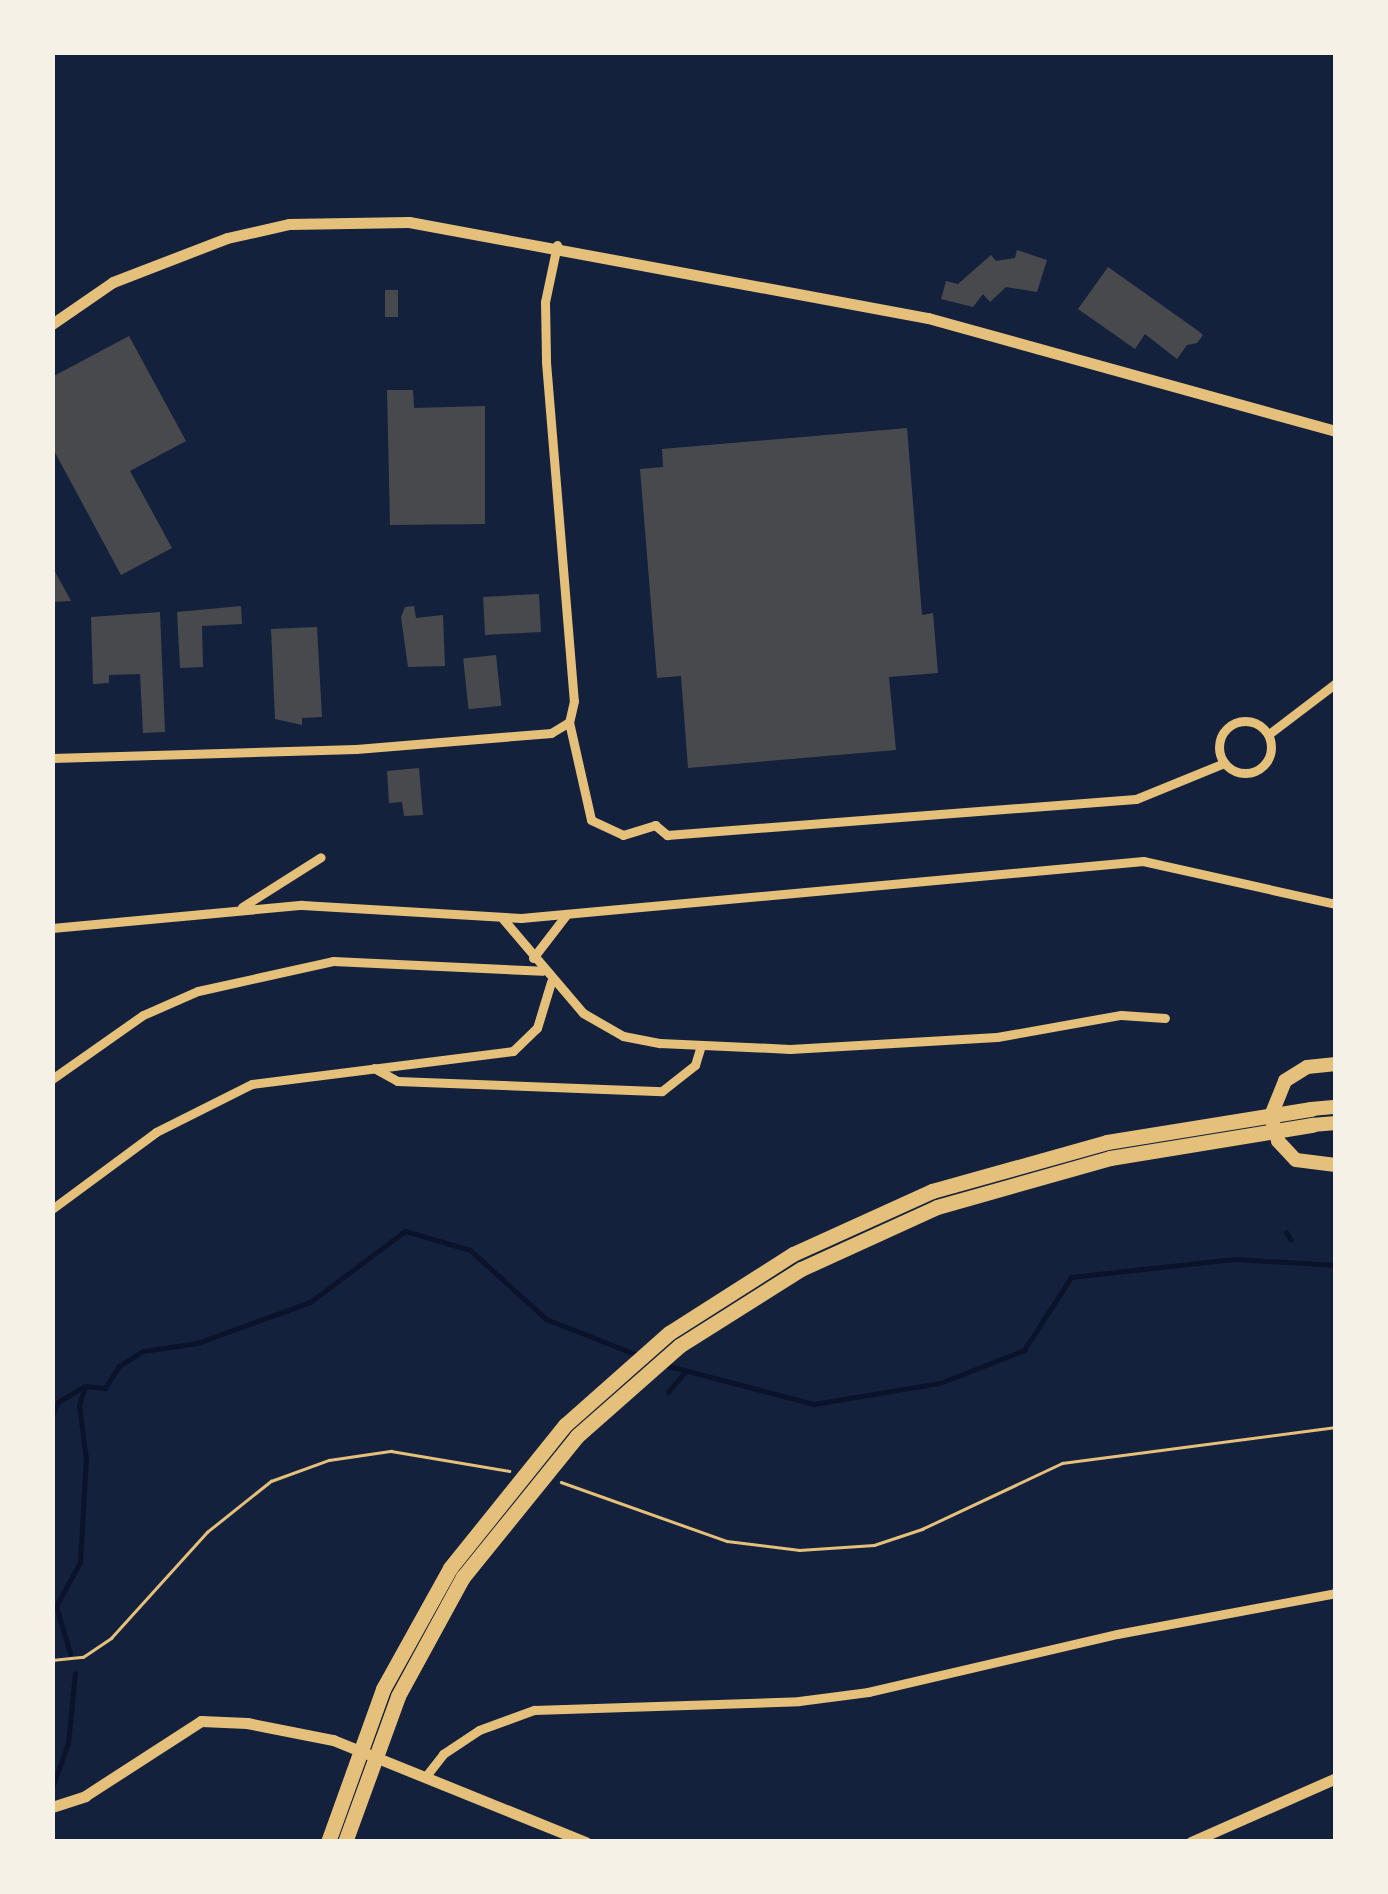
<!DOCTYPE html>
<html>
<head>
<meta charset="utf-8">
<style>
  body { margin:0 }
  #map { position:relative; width:1388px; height:1894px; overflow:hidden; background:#14213d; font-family:Poppins,sans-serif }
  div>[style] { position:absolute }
  .stream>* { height:5px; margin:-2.5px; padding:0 2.5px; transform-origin:2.5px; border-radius:2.5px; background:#0b132b }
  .building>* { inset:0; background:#48494c; transform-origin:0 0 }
  .path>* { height:2.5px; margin:-1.25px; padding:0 1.25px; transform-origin:1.25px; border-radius:1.25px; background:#e5c07b }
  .minor>* { height:9px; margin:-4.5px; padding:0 4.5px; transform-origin:4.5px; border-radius:4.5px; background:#e5c07b }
  .minor>.ring { margin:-4.5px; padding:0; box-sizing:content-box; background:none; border:9px solid #e5c07b; border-radius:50% }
  .tertiary>* { height:11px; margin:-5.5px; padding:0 5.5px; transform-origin:5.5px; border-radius:5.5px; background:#e5c07b }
  .primary>* { height:14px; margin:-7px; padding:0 7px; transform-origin:7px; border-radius:7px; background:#e5c07b }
  .trunk>* { height:15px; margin:-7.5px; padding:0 7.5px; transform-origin:7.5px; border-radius:7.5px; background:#e5c07b }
  span { translate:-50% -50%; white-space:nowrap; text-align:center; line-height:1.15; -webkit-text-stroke:10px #f6f1e7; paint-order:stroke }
  .frame { position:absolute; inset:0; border:55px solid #f6f1e7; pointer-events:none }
</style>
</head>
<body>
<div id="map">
  <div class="stream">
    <div style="left:1286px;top:1232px;width:9px;rotate:58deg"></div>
    <div style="left:665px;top:1365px;width:154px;rotate:14.7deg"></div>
    <div style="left:814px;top:1404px;width:128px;rotate:-9.5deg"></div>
    <div style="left:940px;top:1383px;width:90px;rotate:-21.4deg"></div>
    <div style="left:1024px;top:1350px;width:87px;rotate:-57.2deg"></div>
    <div style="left:1071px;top:1277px;width:164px;rotate:-6.3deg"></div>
    <div style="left:1234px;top:1259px;width:102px;rotate:3.4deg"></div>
    <div style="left:668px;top:1392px;width:26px;rotate:-50deg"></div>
    <div style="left:52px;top:1415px;width:14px;rotate:-65deg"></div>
    <div style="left:58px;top:1402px;width:31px;rotate:-31deg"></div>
    <div style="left:85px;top:1386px;width:20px;rotate:6deg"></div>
    <div style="left:105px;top:1388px;width:26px;rotate:-58deg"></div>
    <div style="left:119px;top:1366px;width:28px;rotate:-32deg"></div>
    <div style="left:143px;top:1351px;width:55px;rotate:-8.4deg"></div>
    <div style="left:197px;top:1343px;width:120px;rotate:-19.9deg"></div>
    <div style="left:310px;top:1302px;width:119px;rotate:-36.8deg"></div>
    <div style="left:405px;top:1231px;width:68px;rotate:16.3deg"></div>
    <div style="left:470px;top:1250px;width:103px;rotate:42.2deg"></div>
    <div style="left:546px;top:1319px;width:101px;rotate:21.5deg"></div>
    <div style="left:70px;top:1653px;width:49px;rotate:-106.6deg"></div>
    <div style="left:56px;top:1606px;width:50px;rotate:-61.4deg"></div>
    <div style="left:80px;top:1562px;width:103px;rotate:-86.7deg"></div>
    <div style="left:86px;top:1459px;width:54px;rotate:-97.4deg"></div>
    <div style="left:79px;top:1405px;width:20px;rotate:-72deg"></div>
    <div style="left:52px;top:1788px;width:48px;rotate:-70.4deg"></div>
    <div style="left:68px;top:1743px;width:70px;rotate:-84.3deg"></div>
  </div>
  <div class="building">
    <div style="clip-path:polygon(1017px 250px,1047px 260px,1037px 292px,1006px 287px,990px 302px,983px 294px,973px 307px,941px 299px,946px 281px,958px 284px,991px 255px,996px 261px,1015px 258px)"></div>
    <div style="clip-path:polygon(1108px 267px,1197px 330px,1203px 335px,1197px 343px,1187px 345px,1177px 359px,1145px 334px,1135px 349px,1078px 309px)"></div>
    <div style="left:385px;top:290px;width:13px;height:27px"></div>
    <div style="clip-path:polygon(129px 336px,186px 441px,130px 471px,172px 548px,121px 575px,52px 447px,52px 377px)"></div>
    <div style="clip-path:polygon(387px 390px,413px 390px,414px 408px,485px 406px,485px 524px,390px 525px)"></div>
    <div style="clip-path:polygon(907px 428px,922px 615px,933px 613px,938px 673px,889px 677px,896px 750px,688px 768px,681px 676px,657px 678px,640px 469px,663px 467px,662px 449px)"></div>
    <div style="clip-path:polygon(52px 566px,71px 601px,52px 602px)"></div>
    <div style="left:539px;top:594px;width:38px;height:56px;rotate:87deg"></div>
    <div style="clip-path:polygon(241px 606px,242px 624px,202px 626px,203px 667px,180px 668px,177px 612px)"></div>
    <div style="clip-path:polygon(414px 606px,416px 618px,443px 615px,445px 666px,408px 667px,401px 617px,405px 607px)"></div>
    <div style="clip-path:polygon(160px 612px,165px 732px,143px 733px,140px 674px,109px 675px,109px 683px,93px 684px,91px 617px)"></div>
    <div style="clip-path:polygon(317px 627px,322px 717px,302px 718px,302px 725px,275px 719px,271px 629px)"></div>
    <div style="left:496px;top:655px;width:51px;height:33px;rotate:84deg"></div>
    <div style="clip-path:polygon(419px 768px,423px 815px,404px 816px,402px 802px,389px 803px,387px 771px)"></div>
  </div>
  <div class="path">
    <div style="left:561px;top:1482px;width:176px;rotate:19.6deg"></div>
    <div style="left:727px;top:1541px;width:73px;rotate:7.1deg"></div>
    <div style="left:799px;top:1550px;width:75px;rotate:-3.8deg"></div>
    <div style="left:874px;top:1545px;width:51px;rotate:-18.4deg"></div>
    <div style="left:922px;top:1529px;width:155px;rotate:-25.2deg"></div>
    <div style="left:1062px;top:1463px;width:276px;rotate:-7.5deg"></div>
    <div style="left:52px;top:1660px;width:31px;rotate:-6deg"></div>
    <div style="left:83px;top:1657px;width:34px;rotate:-34deg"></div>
    <div style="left:111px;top:1638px;width:143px;rotate:-47.8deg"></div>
    <div style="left:207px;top:1532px;width:82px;rotate:-38.6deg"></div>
    <div style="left:271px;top:1481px;width:62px;rotate:-19.9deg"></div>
    <div style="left:329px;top:1460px;width:63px;rotate:-8.3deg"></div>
    <div style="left:391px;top:1451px;width:120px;rotate:9.6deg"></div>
  </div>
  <div class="minor">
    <div style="left:557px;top:245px;width:58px;rotate:101.9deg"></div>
    <div style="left:545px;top:302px;width:60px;rotate:89deg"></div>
    <div style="left:546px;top:362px;width:340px;rotate:85.3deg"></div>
    <div style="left:574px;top:701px;width:22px;rotate:103deg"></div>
    <div class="ring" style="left:1219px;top:721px;width:43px;height:43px"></div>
    <div style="left:569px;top:722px;width:100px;rotate:77.3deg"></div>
    <div style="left:591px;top:820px;width:35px;rotate:25deg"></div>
    <div style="left:623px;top:835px;width:34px;rotate:-17deg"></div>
    <div style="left:655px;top:825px;width:16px;rotate:40deg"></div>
    <div style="left:667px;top:835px;width:470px;rotate:-4.4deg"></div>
    <div style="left:1136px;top:799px;width:95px;rotate:-22.2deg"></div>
    <div style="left:1269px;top:734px;width:84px;rotate:-37.3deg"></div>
    <div style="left:52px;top:758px;width:304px;rotate:-1.7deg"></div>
    <div style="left:356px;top:749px;width:196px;rotate:-4.7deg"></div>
    <div style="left:551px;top:733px;width:21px;rotate:-31deg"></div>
    <div style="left:242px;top:907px;width:93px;rotate:-32.3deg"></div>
    <div style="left:503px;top:919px;width:123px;rotate:49.6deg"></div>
    <div style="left:583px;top:1013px;width:46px;rotate:29.9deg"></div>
    <div style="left:623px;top:1036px;width:38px;rotate:11deg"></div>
    <div style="left:660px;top:1043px;width:130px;rotate:2.6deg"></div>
    <div style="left:790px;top:1049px;width:207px;rotate:-3.3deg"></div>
    <div style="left:997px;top:1037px;width:126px;rotate:-10.1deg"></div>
    <div style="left:1121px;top:1015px;width:44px;rotate:3.9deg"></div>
    <div style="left:52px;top:928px;width:251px;rotate:-5.3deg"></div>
    <div style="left:302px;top:905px;width:219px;rotate:3.4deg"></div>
    <div style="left:521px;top:918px;width:625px;rotate:-5.24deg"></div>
    <div style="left:1143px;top:861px;width:198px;rotate:12.6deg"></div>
    <div style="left:533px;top:958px;width:54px;rotate:-52.5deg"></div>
    <div style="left:374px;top:1068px;width:26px;rotate:29deg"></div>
    <div style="left:397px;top:1081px;width:265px;rotate:2.2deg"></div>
    <div style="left:662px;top:1091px;width:42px;rotate:-38.2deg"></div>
    <div style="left:695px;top:1065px;width:17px;rotate:-73deg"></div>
    <div style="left:52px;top:1079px;width:111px;rotate:-35.1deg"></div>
    <div style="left:143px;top:1015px;width:60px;rotate:-23.6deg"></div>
    <div style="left:198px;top:991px;width:138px;rotate:-12.5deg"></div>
    <div style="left:333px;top:961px;width:209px;rotate:2.7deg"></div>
    <div style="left:52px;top:1209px;width:129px;rotate:-36.5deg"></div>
    <div style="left:156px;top:1132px;width:107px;rotate:-26.6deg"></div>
    <div style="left:252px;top:1084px;width:263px;rotate:-7.2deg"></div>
    <div style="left:513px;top:1051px;width:33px;rotate:-44deg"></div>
    <div style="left:537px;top:1028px;width:48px;rotate:-73.1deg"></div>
    <div style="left:426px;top:1776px;width:28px;rotate:-52deg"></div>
    <div style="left:443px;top:1754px;width:43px;rotate:-33.7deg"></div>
    <div style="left:479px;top:1730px;width:59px;rotate:-20deg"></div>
    <div style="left:534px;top:1710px;width:265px;rotate:-1.9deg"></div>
    <div style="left:799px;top:1701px;width:70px;rotate:-7.4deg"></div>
    <div style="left:868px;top:1692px;width:256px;rotate:-13.1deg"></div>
    <div style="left:1117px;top:1634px;width:223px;rotate:-10.6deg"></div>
  </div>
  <div class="tertiary">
    <div style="left:52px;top:324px;width:74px;rotate:-34.5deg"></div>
    <div style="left:113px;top:282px;width:122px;rotate:-21.1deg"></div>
    <div style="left:227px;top:238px;width:64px;rotate:-12.7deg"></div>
    <div style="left:289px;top:224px;width:120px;rotate:-1deg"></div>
    <div style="left:409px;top:222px;width:528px;rotate:10.48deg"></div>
    <div style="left:928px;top:318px;width:423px;rotate:15.5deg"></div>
    <div style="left:52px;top:1807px;width:35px;rotate:-18deg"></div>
    <div style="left:85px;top:1796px;width:138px;rotate:-32.9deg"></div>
    <div style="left:201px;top:1721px;width:46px;rotate:2.5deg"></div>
    <div style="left:247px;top:1723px;width:88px;rotate:11.2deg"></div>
    <div style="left:333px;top:1740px;width:273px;rotate:22deg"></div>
    <div style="left:1191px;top:1842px;width:158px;rotate:-23.8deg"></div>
  </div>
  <div class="primary">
    <div style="left:1336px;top:1064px;width:29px;rotate:174deg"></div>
    <div style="left:1307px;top:1067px;width:26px;rotate:148deg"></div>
    <div style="left:1285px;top:1081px;width:38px;rotate:112deg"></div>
    <div style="left:1271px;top:1116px;width:26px;rotate:74deg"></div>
    <div style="left:1278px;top:1141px;width:26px;rotate:47deg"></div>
    <div style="left:1296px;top:1160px;width:40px;rotate:7.1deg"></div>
    <div style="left:1311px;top:1109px;width:25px;rotate:-5deg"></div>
    <div style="left:1312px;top:1125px;width:24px;rotate:-5deg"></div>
  </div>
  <div class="trunk">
    <div style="left:328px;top:1842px;width:163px;rotate:-70.2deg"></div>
    <div style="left:383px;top:1689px;width:138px;rotate:-61deg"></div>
    <div style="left:450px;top:1568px;width:184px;rotate:-51.2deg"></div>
    <div style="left:565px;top:1425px;width:139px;rotate:-41.5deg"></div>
    <div style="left:669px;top:1333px;width:147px;rotate:-32.5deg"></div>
    <div style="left:793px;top:1254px;width:153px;rotate:-24.4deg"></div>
    <div style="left:932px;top:1191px;width:182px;rotate:-15.6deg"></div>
    <div style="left:1107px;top:1142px;width:207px;rotate:-9.2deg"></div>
    <div style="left:345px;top:1842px;width:155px;rotate:-70deg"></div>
    <div style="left:398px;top:1696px;width:136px;rotate:-61.4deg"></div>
    <div style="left:463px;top:1577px;width:181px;rotate:-51deg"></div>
    <div style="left:577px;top:1436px;width:136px;rotate:-41.4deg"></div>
    <div style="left:679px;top:1346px;width:144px;rotate:-32.3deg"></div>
    <div style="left:801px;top:1269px;width:149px;rotate:-24.5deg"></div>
    <div style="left:937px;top:1207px;width:180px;rotate:-15.8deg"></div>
    <div style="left:1110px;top:1158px;width:205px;rotate:-9.3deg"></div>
  </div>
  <div class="frame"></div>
</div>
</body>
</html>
